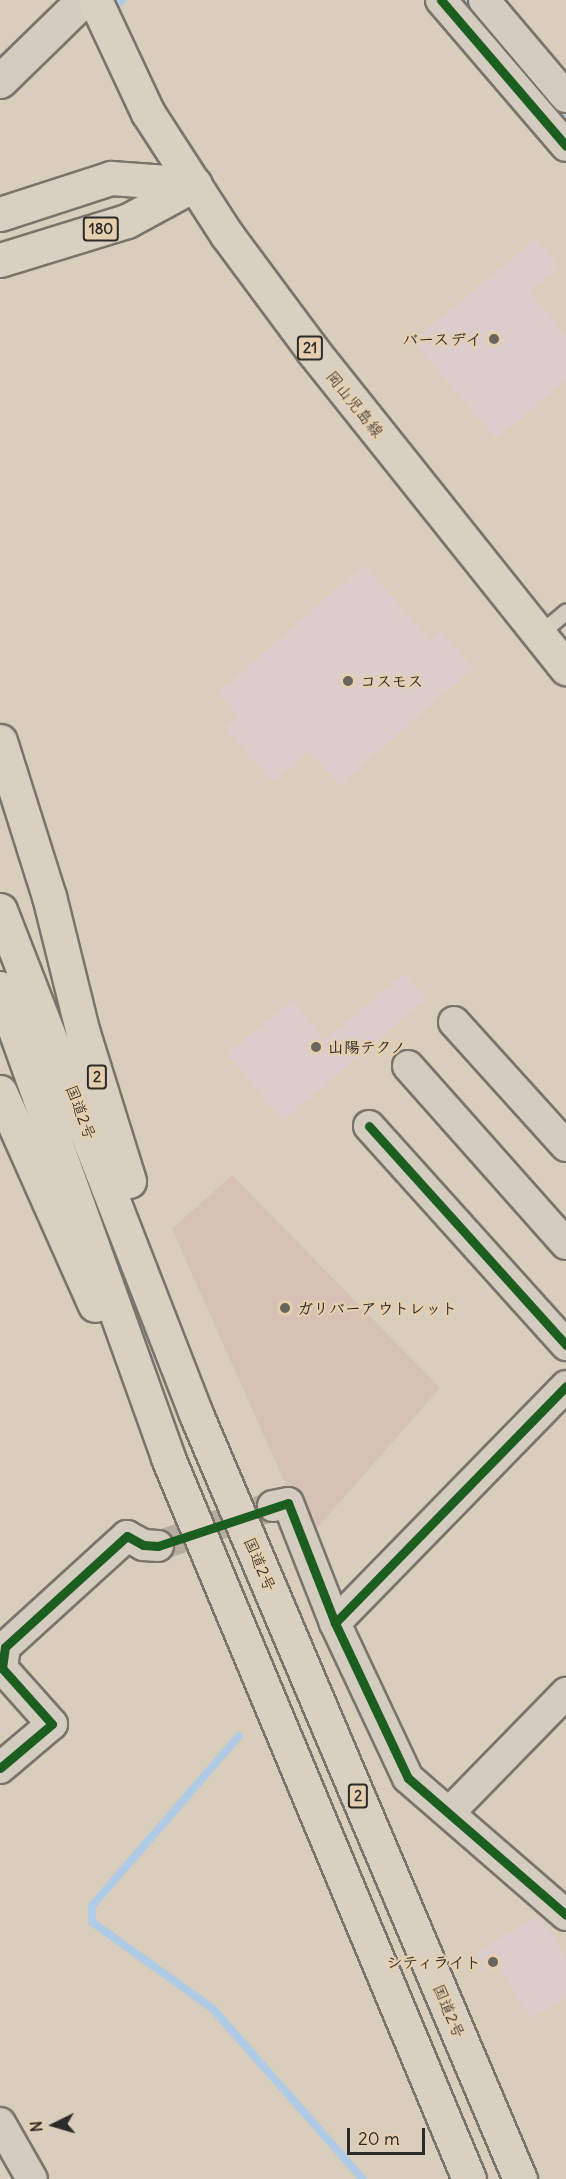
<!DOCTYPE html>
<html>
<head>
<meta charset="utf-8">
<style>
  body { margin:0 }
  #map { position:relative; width:566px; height:2179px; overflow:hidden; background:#d9cdbc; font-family:Delius,"Klee One",sans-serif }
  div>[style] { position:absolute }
  .built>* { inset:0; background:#d6c1b5 }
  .stream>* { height:8px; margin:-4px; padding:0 4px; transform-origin:4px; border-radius:4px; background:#b0cbe6 }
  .building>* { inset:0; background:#dacdcc }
  .street-tunnel>* { height:30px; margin-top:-15px; transform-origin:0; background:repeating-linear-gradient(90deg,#b6ad9f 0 30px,transparent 0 45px) }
  .roads { filter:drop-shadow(2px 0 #79746c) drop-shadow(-2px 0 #79746c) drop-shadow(0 2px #79746c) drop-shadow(0 -2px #79746c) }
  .lane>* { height:15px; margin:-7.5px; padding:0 7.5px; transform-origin:7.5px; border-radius:7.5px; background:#d5ccc0 }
  .street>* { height:30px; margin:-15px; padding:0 15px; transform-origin:15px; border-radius:15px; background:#d5ccc0 }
  .secondary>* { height:33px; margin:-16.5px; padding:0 16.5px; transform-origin:16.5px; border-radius:16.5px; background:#d5ccc0 }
  .primary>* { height:33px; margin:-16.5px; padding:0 16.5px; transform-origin:16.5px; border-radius:16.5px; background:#dad0c2 }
  .highway>* { height:33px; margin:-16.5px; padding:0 16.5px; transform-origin:16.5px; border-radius:16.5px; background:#dad0c2 }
  .cycleway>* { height:9px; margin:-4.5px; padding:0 4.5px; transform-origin:4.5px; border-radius:4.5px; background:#1b5e20 }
  .dots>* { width:16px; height:16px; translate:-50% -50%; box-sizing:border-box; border:3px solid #e6cfaf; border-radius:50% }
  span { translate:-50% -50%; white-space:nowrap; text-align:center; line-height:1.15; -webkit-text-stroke:4.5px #e6cfaf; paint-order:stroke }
  .shield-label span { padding:2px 4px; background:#e6cfaf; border:2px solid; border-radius:4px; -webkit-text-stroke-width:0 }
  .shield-label { font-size:15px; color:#2b2b2b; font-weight:700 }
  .poi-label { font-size:16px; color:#2b2b2b; font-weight:700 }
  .right { translate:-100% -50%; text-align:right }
  .left { translate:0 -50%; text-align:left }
  .street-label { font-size:16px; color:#2b2b2b }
  .north { position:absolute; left:24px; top:2095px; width:60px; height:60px; -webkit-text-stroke:4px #e6cfaf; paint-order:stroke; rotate:265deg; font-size:16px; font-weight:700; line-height:24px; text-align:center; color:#2b2b2b }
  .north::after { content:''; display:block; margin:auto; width:21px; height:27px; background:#2b2b2b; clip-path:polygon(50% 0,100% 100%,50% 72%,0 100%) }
  .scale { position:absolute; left:347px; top:2128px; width:78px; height:27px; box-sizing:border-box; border:3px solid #2b2b2b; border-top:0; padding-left:8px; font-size:18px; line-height:21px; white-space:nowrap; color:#2b2b2b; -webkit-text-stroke:4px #e6cfaf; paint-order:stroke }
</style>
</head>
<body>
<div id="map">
  <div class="built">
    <div style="clip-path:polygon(232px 1175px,440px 1388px,309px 1537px,172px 1229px)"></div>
  </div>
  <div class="stream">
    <div style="left:466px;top:0;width:18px;rotate:49deg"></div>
    <div style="left:120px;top:2px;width:3px;rotate:-45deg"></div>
    <div style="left:553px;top:103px;width:20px;rotate:49deg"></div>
    <div style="left:239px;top:1736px;width:225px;rotate:130.9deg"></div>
    <div style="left:92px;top:1906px;width:16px;rotate:90deg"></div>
    <div style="left:92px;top:1922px;width:148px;rotate:35.6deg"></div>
    <div style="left:212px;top:2008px;width:228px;rotate:48.6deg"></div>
  </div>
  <div class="building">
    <div style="clip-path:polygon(536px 238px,560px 267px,530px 292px,566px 335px,566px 380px,496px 439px,413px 341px)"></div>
    <div style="clip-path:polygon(364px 564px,430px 640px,441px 631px,473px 668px,340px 786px,309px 751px,273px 783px,224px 727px,237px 715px,218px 693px)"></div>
    <div style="clip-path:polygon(405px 973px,426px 999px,283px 1121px,227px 1054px,292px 1000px,325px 1040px)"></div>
    <div style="clip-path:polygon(540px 1915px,566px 1957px,566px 1998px,531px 2019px,498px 1966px,488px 1972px,476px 1952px)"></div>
  </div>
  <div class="street-tunnel">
    <div style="left:158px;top:1546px;width:122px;rotate:-19.2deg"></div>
  </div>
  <div class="roads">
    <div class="lane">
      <div style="left:539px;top:634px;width:35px;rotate:-40deg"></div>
    </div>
    <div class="street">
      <div style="left:441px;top:0;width:192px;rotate:49.4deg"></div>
      <div style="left:484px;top:0;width:127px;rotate:49.8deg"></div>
      <div style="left:454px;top:1022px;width:167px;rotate:47.9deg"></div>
      <div style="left:408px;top:1066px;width:238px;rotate:48.4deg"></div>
      <div style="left:369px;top:1126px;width:295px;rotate:48deg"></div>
      <div style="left:273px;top:1506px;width:15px;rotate:-11deg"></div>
      <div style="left:288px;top:1503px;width:129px;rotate:68.6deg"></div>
      <div style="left:335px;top:1623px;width:171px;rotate:64.8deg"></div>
      <div style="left:408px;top:1778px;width:209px;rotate:40.9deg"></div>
      <div style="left:335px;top:1623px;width:331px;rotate:-45.7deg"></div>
      <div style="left:0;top:1768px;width:68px;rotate:-40.2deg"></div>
      <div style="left:52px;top:1724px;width:75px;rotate:-131.8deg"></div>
      <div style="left:2px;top:1668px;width:21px;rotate:-82deg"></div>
      <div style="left:5px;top:1647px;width:165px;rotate:-42.3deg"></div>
      <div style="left:127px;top:1536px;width:18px;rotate:29deg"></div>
      <div style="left:143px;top:1545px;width:15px;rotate:4deg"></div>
      <div style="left:449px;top:1813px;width:168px;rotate:-45.7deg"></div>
      <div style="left:0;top:2123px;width:64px;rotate:60.3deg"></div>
    </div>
    <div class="secondary">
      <div style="left:0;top:81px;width:116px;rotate:-44.3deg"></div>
    </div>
    <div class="primary">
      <div style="left:95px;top:0;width:125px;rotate:64.9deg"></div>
      <div style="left:148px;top:113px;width:145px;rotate:57.1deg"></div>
      <div style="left:227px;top:235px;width:144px;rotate:53.4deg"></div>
      <div style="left:313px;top:351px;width:406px;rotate:51.4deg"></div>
    </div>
    <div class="highway">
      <div style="left:0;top:214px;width:117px;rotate:-18deg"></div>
      <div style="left:111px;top:178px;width:84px;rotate:4.1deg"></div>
      <div style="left:0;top:260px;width:133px;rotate:-17.1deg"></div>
      <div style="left:127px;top:221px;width:77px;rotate:-28.6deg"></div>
      <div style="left:0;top:741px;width:163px;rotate:72.5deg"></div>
      <div style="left:49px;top:896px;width:141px;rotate:76.1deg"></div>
      <div style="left:83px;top:1033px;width:155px;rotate:72.7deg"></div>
      <div style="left:0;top:910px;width:541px;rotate:68.75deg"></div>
      <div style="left:196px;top:1414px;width:831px;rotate:67.05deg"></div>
      <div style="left:0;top:988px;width:499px;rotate:70.3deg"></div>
      <div style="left:168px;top:1458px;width:781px;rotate:67.34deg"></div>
      <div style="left:0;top:1092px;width:233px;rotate:66deg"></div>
    </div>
  </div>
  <div class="cycleway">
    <div style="left:441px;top:0;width:192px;rotate:49.4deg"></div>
    <div style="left:369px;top:1126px;width:295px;rotate:48deg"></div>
    <div style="left:335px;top:1623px;width:331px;rotate:-45.7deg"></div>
    <div style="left:0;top:1768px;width:68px;rotate:-40.2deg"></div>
    <div style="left:52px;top:1724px;width:75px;rotate:-131.8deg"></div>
    <div style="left:2px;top:1668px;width:21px;rotate:-82deg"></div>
    <div style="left:5px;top:1647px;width:165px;rotate:-42.3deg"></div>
    <div style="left:127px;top:1536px;width:18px;rotate:29deg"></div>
    <div style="left:143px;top:1545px;width:15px;rotate:4deg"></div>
    <div style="left:158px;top:1546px;width:137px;rotate:-18.3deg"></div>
    <div style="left:288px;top:1503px;width:129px;rotate:68.6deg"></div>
    <div style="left:335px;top:1623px;width:171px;rotate:64.8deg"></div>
    <div style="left:408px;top:1778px;width:209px;rotate:40.9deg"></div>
  </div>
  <div class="dots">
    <div style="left:494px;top:339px;background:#68645e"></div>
    <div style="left:348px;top:681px;background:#68645e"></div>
    <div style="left:316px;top:1047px;background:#68645e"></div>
    <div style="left:285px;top:1308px;background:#68645e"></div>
    <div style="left:493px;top:1962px;background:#68645e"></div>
  </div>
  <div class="shield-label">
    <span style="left:101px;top:229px">180</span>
    <span style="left:310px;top:348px">21</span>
    <span style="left:97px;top:1077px">2</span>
    <span style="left:358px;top:1796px">2</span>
  </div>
  <div class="poi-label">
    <span class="right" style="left:482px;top:339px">バースデイ</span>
    <span class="left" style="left:360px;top:681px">コスモス</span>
    <span class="left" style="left:328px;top:1047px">山陽テクノ</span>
    <span class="left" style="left:297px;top:1308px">ガリバーアウトレット</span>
    <span class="right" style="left:481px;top:1962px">シティライト</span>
  </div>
  <div class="street-label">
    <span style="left:355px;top:404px;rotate:51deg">岡山児島線</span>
    <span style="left:81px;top:1112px;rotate:69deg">国道2号</span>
    <span style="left:260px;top:1564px;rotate:67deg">国道2号</span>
    <span style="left:449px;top:2011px;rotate:67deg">国道2号</span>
  </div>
  <div class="north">N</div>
  <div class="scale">20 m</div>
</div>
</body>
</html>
